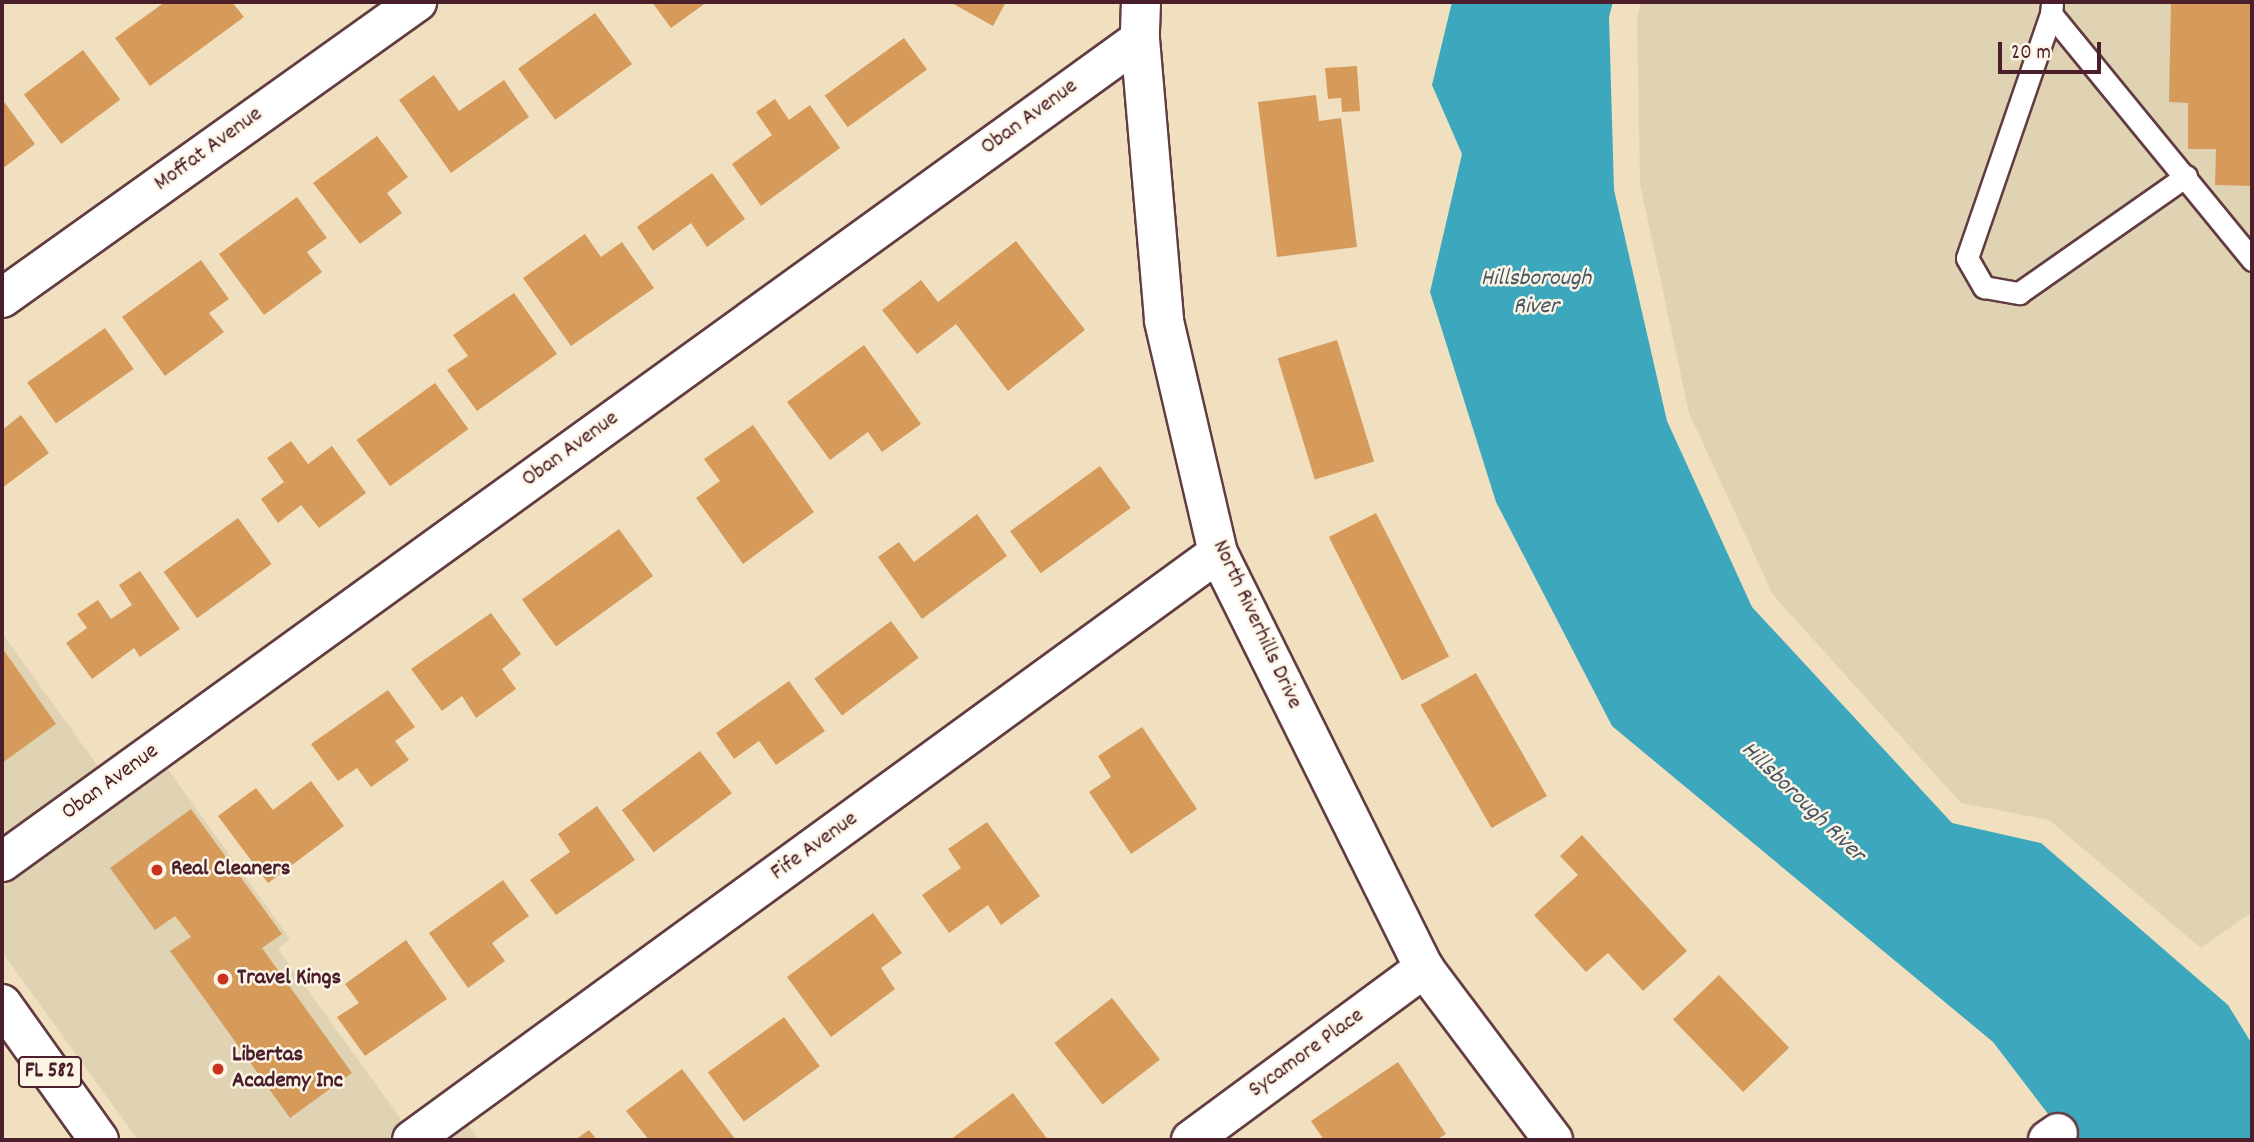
<!DOCTYPE html>
<html>
<head>
<meta charset="utf-8">
<style>
  body { margin:0 }
  #map { position:relative; width:2254px; height:1142px; overflow:hidden; background:#f1e0c0; font-family:Dekko,sans-serif }
  div>[style] { position:absolute }
  .built>* { inset:0; background:#e0d3b4 }
  .water>* { inset:0; background:#3da8bd }
  .building>* { inset:0; background:#d69b5b; transform-origin:0 0 }
  .roads { filter:drop-shadow(2px 0 #633c41) drop-shadow(-2px 0 #633c41) drop-shadow(0 2px #633c41) drop-shadow(0 -2px #633c41) }
  .lane>* { height:21px; margin:-10.5px; padding:0 10.5px; transform-origin:10.5px; border-radius:10.5px; background:#fff }
  .street>* { height:38px; margin:-19px; padding:0 19px; transform-origin:19px; border-radius:19px; background:#fff }
  .primary>* { height:38px; margin:-19px; padding:0 19px; transform-origin:19px; border-radius:19px; background:#fff }
  .dots>* { width:19px; height:19px; translate:-50% -50%; box-sizing:border-box; border:4px solid #fcf5e5; border-radius:50% }
  span { translate:-50% -50%; white-space:nowrap; text-align:center; line-height:1.15; -webkit-text-stroke:5px #fcf5e5; paint-order:stroke }
  .shield-label span { padding:2px 5px; background:#fcf5e5; border:2px solid; border-radius:5px; -webkit-text-stroke-width:0 }
  .shield-label { font-size:21px; color:#4a1f2b; font-weight:700 }
  .street-label { font-size:23px; color:#4a1f2b }
  .poi-label { font-size:23px; color:#4a1f2b; font-weight:700 }
  .left { translate:0 -50%; text-align:left }
  .water-label { font-size:24px; color:#455665; font-style:italic }
  .frame { position:absolute; inset:0; border:4px solid #4a1f2b; pointer-events:none }
  .scale { position:absolute; left:1998px; top:42px; width:103px; height:32px; box-sizing:border-box; border:4px solid #4a1f2b; border-top:0; padding-left:9px; font-size:21px; line-height:24px; white-space:nowrap; color:#4a1f2b; -webkit-text-stroke:5px #fcf5e5; paint-order:stroke }
</style>
</head>
<body>
<div id="map">
  <div class="built">
    <div style="clip-path:polygon(1641px 2px,2252px 2px,2252px 912px,2201px 948px,2049px 820px,1961px 803px,1773px 595px,1689px 413px,1640px 184px,1637px 18px)"></div>
    <div style="clip-path:polygon(2px 633px,105px 776px,149px 743px,290px 939px,278px 949px,416px 1140px,138px 1140px,2px 952px)"></div>
    <div style="clip-path:polygon(467px 1124px,479px 1140px,446px 1140px)"></div>
  </div>
  <div class="water">
    <div style="clip-path:polygon(1452px 2px,1613px 2px,1609px 17px,1614px 190px,1667px 421px,1752px 607px,1952px 823px,2041px 843px,2228px 1005px,2252px 1044px,2252px 1140px,2068px 1140px,1993px 1042px,1612px 726px,1496px 502px,1430px 292px,1462px 154px,1432px 85px)"></div>
  </div>
  <div class="building">
    <div style="clip-path:polygon(165px 2px,232px 2px,244px 17px,150px 86px,115px 38px)"></div>
    <div style="clip-path:polygon(652px 2px,707px 2px,671px 28px)"></div>
    <div style="clip-path:polygon(950px 2px,1006px 2px,993px 26px)"></div>
    <div style="clip-path:polygon(2171px 2px,2252px 2px,2252px 186px,2215px 185px,2216px 149px,2188px 149px,2188px 103px,2169px 102px)"></div>
    <div style="left:595px;top:13px;width:63px;height:95px;rotate:54deg"></div>
    <div style="left:904px;top:38px;width:39px;height:98px;rotate:54deg"></div>
    <div style="left:83px;top:50px;width:62px;height:74px;rotate:53deg"></div>
    <div style="clip-path:polygon(1357px 66px,1360px 111px,1342px 112px,1341px 98px,1328px 99px,1325px 68px)"></div>
    <div style="clip-path:polygon(434px 75px,459px 111px,504px 80px,529px 117px,451px 173px,399px 100px)"></div>
    <div style="clip-path:polygon(1316px 95px,1319px 121px,1341px 118px,1357px 247px,1277px 257px,1258px 102px)"></div>
    <div style="clip-path:polygon(2px 99px,35px 144px,2px 169px)"></div>
    <div style="clip-path:polygon(775px 99px,789px 120px,810px 105px,840px 148px,761px 206px,732px 164px,772px 135px,756px 112px)"></div>
    <div style="clip-path:polygon(377px 136px,408px 177px,387px 193px,402px 213px,360px 244px,313px 183px)"></div>
    <div style="clip-path:polygon(712px 173px,745px 219px,707px 247px,691px 223px,653px 251px,637px 227px)"></div>
    <div style="clip-path:polygon(297px 197px,327px 238px,307px 252px,322px 272px,264px 315px,219px 254px)"></div>
    <div style="clip-path:polygon(585px 234px,601px 257px,622px 242px,654px 288px,571px 346px,523px 278px)"></div>
    <div style="clip-path:polygon(1016px 241px,1085px 330px,1008px 391px,956px 324px,917px 354px,882px 310px,921px 280px,938px 302px)"></div>
    <div style="clip-path:polygon(201px 260px,229px 299px,209px 313px,224px 332px,165px 376px,122px 317px)"></div>
    <div style="clip-path:polygon(514px 293px,557px 354px,477px 411px,447px 370px,468px 356px,453px 335px)"></div>
    <div style="left:105px;top:328px;width:50px;height:95px;rotate:55deg"></div>
    <div style="left:1337px;top:340px;width:127px;height:62px;rotate:73deg"></div>
    <div style="clip-path:polygon(864px 345px,921px 424px,882px 452px,868px 432px,830px 460px,787px 402px)"></div>
    <div style="left:435px;top:383px;width:57px;height:97px;rotate:54deg"></div>
    <div style="clip-path:polygon(21px 415px,49px 453px,2px 488px,2px 430px)"></div>
    <div style="clip-path:polygon(753px 425px,814px 512px,743px 564px,696px 498px,720px 481px,704px 459px)"></div>
    <div style="clip-path:polygon(291px 441px,308px 464px,332px 446px,366px 493px,319px 528px,301px 505px,278px 523px,261px 499px,284px 482px,267px 458px)"></div>
    <div style="left:1100px;top:466px;width:52px;height:111px;rotate:54deg"></div>
    <div style="left:1376px;top:513px;width:161px;height:53px;rotate:63deg"></div>
    <div style="clip-path:polygon(977px 514px,1007px 556px,922px 619px,878px 557px,899px 542px,914px 562px)"></div>
    <div style="left:238px;top:518px;width:57px;height:92px;rotate:54deg"></div>
    <div style="left:619px;top:529px;width:58px;height:120px;rotate:54deg"></div>
    <div style="clip-path:polygon(140px 571px,180px 629px,140px 657px,134px 648px,92px 679px,66px 643px,87px 628px,77px 614px,98px 600px,111px 619px,132px 605px,119px 585px)"></div>
    <div style="clip-path:polygon(491px 613px,521px 654px,502px 669px,516px 689px,476px 718px,462px 696px,442px 711px,411px 669px)"></div>
    <div style="left:891px;top:621px;width:46px;height:96px;rotate:53deg"></div>
    <div style="clip-path:polygon(2px 648px,56px 724px,2px 763px)"></div>
    <div style="left:1476px;top:673px;width:142px;height:64px;rotate:60deg"></div>
    <div style="clip-path:polygon(789px 681px,825px 731px,776px 765px,759px 741px,734px 759px,716px 733px)"></div>
    <div style="clip-path:polygon(388px 690px,415px 727px,395px 741px,409px 760px,371px 787px,357px 768px,338px 781px,311px 744px)"></div>
    <div style="clip-path:polygon(1142px 727px,1197px 809px,1131px 854px,1089px 792px,1111px 777px,1098px 756px)"></div>
    <div style="left:700px;top:751px;width:53px;height:98px;rotate:53deg"></div>
    <div style="clip-path:polygon(311px 781px,344px 826px,268px 883px,218px 816px,256px 788px,273px 810px)"></div>
    <div style="clip-path:polygon(597px 806px,635px 860px,556px 915px,530px 880px,570px 852px,558px 834px)"></div>
    <div style="clip-path:polygon(191px 809px,282px 934px,262px 948px,352px 1073px,290px 1118px,170px 951px,191px 937px,175px 916px,155px 930px,110px 868px)"></div>
    <div style="clip-path:polygon(987px 822px,1040px 896px,1001px 925px,988px 905px,949px 933px,922px 895px,961px 868px,948px 849px)"></div>
    <div style="clip-path:polygon(1582px 835px,1687px 951px,1643px 991px,1608px 953px,1586px 972px,1534px 915px,1578px 875px,1560px 856px)"></div>
    <div style="clip-path:polygon(503px 880px,529px 916px,492px 943px,505px 961px,468px 988px,429px 933px)"></div>
    <div style="clip-path:polygon(873px 913px,902px 953px,881px 968px,895px 989px,831px 1037px,787px 977px)"></div>
    <div style="clip-path:polygon(406px 940px,447px 999px,365px 1056px,337px 1017px,359px 1003px,345px 984px)"></div>
    <div style="left:1719px;top:975px;width:101px;height:64px;rotate:46deg"></div>
    <div style="left:1112px;top:998px;width:78px;height:73px;rotate:52deg"></div>
    <div style="left:784px;top:1017px;width:61px;height:94px;rotate:54deg"></div>
    <div style="clip-path:polygon(1398px 1062px,1446px 1134px,1436px 1140px,1324px 1140px,1311px 1121px)"></div>
    <div style="clip-path:polygon(682px 1069px,735px 1139px,733px 1140px,649px 1140px,626px 1111px)"></div>
    <div style="clip-path:polygon(1013px 1093px,1048px 1140px,950px 1140px)"></div>
    <div style="clip-path:polygon(589px 1130px,597px 1140px,575px 1140px)"></div>
  </div>
  <div class="roads">
    <div class="lane">
      <div style="left:2052px;top:4px;width:10px;rotate:96deg"></div>
      <div style="left:2051px;top:14px;width:318px;rotate:50.7deg"></div>
      <div style="left:2051px;top:14px;width:258px;rotate:109deg"></div>
      <div style="left:1967px;top:258px;width:34px;rotate:60deg"></div>
      <div style="left:1984px;top:287px;width:36px;rotate:10deg"></div>
      <div style="left:2019px;top:293px;width:204px;rotate:-35deg"></div>
    </div>
    <div class="street">
      <div style="left:1141px;top:2px;width:37px;rotate:92deg"></div>
      <div style="left:1140px;top:39px;width:283px;rotate:85.1deg"></div>
      <div style="left:1164px;top:321px;width:238px;rotate:76.9deg"></div>
      <div style="left:1218px;top:553px;width:463px;rotate:63.6deg"></div>
      <div style="left:1424px;top:968px;width:215px;rotate:53.1deg"></div>
      <div style="left:2px;top:298px;width:510px;rotate:-35.5deg"></div>
      <div style="left:2px;top:862px;width:1404px;rotate:-35.87deg"></div>
      <div style="left:412px;top:1140px;width:997px;rotate:-36.07deg"></div>
      <div style="left:1191px;top:1140px;width:290px;rotate:-36.4deg"></div>
      <div style="left:2048px;top:1140px;width:12px;rotate:-35deg"></div>
    </div>
    <div class="primary">
      <div style="left:2px;top:1004px;width:167px;rotate:54.5deg"></div>
    </div>
  </div>
  <div class="dots">
    <div style="left:157px;top:870px;background:#c8321e"></div>
    <div style="left:223px;top:979px;background:#c8321e"></div>
    <div style="left:218px;top:1069px;background:#c8321e"></div>
  </div>
  <div class="shield-label">
    <span style="left:50px;top:1072px">FL 582</span>
  </div>
  <div class="street-label">
    <span style="left:1030px;top:118px;rotate:-36deg">Oban Avenue</span>
    <span style="left:209px;top:150px;rotate:-36deg">Moffat Avenue</span>
    <span style="left:571px;top:450px;rotate:-36deg">Oban Avenue</span>
    <span style="left:1256px;top:625px;rotate:65deg">North Riverhills Drive</span>
    <span style="left:111px;top:783px;rotate:-36deg">Oban Avenue</span>
    <span style="left:815px;top:847px;rotate:-36deg">Fife Avenue</span>
    <span style="left:1307px;top:1054px;rotate:-36deg">Sycamore Place</span>
  </div>
  <div class="poi-label">
    <span class="left" style="left:171px;top:870px">Real Cleaners</span>
    <span class="left" style="left:237px;top:979px">Travel Kings</span>
    <span class="left" style="left:232px;top:1069px">Libertas<br>Academy Inc</span>
  </div>
  <div class="water-label">
    <span style="left:1536px;top:294px">Hillsborough<br>River</span>
    <span style="left:1802px;top:803px;rotate:44deg">Hillsborough River</span>
  </div>
  <div class="frame"></div>
  <div class="scale">20 m</div>
</div>
</body>
</html>
